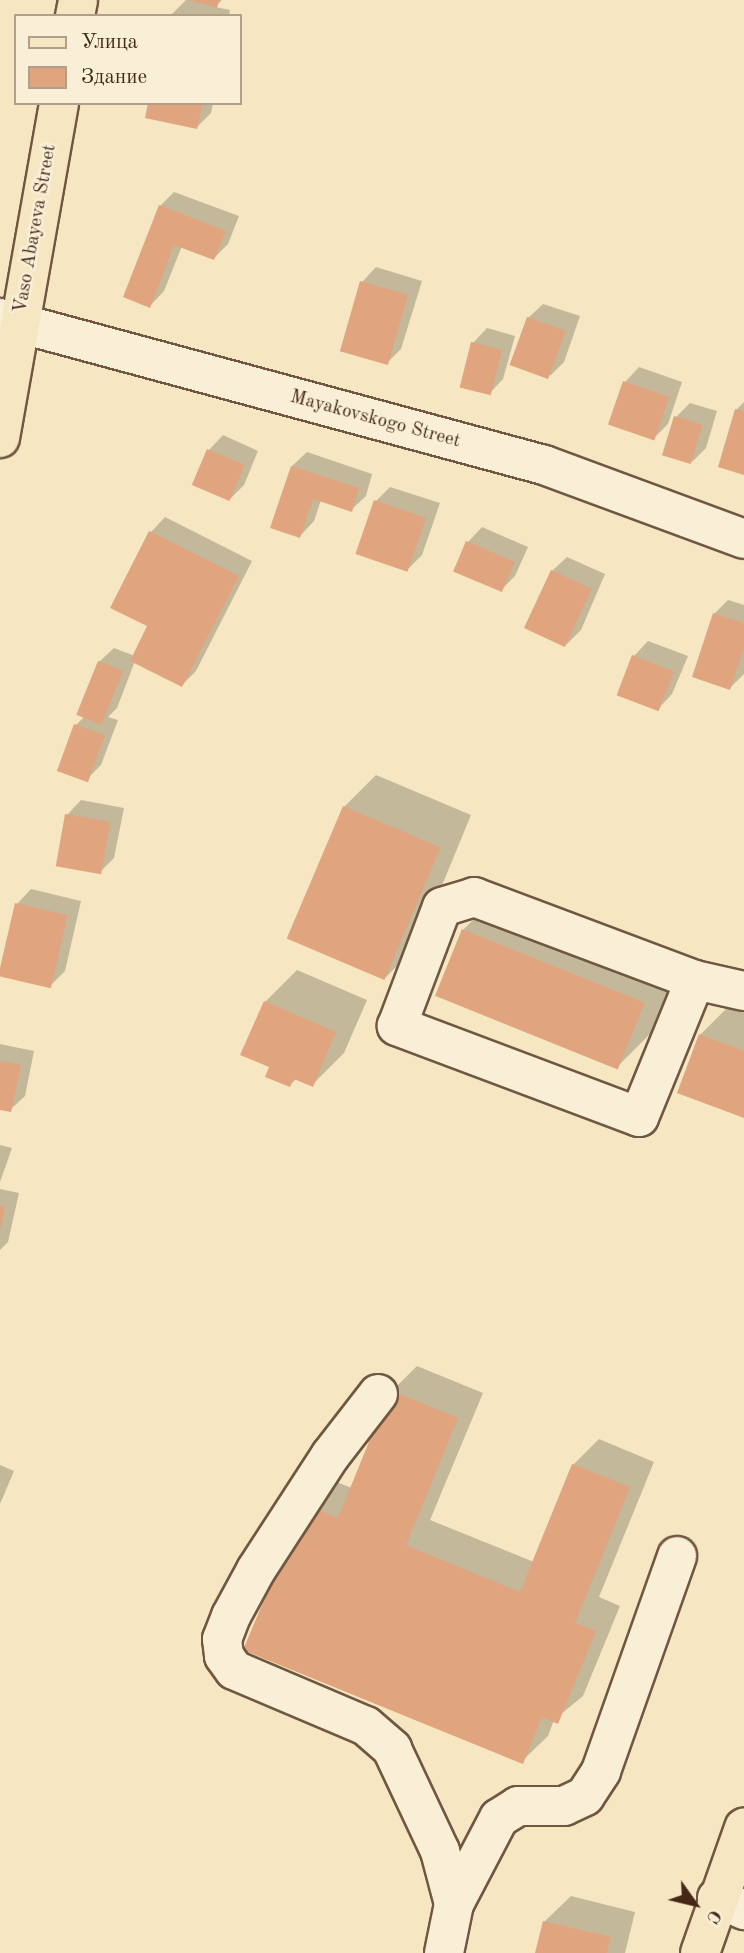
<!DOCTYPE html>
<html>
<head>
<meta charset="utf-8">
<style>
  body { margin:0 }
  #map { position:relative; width:744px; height:1953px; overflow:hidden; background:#f6e6c2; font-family:"Old Standard TT",serif }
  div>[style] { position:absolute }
  .shadow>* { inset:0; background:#0003 }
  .building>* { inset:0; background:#e0a47e; transform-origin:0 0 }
  .roads { filter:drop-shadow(2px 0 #715742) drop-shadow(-2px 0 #715742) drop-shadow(0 2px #715742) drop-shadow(0 -2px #715742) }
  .minor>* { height:38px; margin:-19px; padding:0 19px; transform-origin:19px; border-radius:19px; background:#f9efd7 }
  .major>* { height:38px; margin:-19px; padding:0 19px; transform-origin:19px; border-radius:19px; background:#f6e6c2 }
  span { translate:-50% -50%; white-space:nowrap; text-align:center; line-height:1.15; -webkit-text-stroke:5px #f9efd7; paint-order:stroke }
  .street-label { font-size:19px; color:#452718 }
  .legend { position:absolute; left:14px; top:14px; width:228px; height:91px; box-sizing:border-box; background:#f9efd7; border:2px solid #b19f8b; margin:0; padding:9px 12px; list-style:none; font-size:21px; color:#452718 }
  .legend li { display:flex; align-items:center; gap:14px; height:35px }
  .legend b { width:35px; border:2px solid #b19f8b }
  .north { position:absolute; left:660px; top:1869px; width:70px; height:70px; -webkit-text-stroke:5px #f9efd7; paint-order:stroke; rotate:124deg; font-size:19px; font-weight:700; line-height:28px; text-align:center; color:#452718 }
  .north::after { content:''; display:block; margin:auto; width:24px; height:32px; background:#452718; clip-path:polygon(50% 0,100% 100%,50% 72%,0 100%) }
</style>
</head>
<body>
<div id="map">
  <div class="shadow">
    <div style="clip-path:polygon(186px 0,222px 0,215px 7px,230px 10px,229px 16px,170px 16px)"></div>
    <div style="clip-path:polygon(150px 103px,213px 103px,211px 113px,197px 127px)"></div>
    <div style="clip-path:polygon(174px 192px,239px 216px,228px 244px,214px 258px,182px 246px,164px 291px,150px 306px,160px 206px)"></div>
    <div style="clip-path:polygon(376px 267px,422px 281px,401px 349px,386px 364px,362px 282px)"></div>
    <div style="clip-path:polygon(543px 304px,580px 316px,564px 362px,550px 376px,528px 318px)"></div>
    <div style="clip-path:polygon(487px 328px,515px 336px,503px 379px,489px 394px,473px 343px)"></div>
    <div style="clip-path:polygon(639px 367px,682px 382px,668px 424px,654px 438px,625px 382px)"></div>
    <div style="clip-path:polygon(744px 402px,744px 473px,737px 409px)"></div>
    <div style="clip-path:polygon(690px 403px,717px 411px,706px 448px,692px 462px,676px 417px)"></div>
    <div style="clip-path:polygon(223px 435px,258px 451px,244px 485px,229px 500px,194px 484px,209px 450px)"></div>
    <div style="clip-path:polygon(307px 452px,372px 474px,366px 496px,351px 510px,321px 500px,314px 521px,300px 536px,292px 466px)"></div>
    <div style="clip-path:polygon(390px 487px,440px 503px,422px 555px,408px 569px,376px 501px)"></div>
    <div style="clip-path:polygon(165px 517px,252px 561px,196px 671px,182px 685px,135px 661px,117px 708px,108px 717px,118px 720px,101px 765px,87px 779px,76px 725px,85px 716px,99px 662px,114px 648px,135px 656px,150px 626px,113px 607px,151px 532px)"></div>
    <div style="clip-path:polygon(482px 527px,528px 547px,515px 576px,501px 590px,455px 570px,468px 542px)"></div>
    <div style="clip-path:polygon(567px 557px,605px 574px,581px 630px,566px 645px,552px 571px)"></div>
    <div style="clip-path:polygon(728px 600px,744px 605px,744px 674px,730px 688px,714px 614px)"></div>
    <div style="clip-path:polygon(648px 641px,688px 656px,672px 694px,658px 709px,619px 694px,634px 656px)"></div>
    <div style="clip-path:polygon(376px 775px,471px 815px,417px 946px,385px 978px,344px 807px)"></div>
    <div style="clip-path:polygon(81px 800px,124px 808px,114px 858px,99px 873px,67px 815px)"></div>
    <div style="clip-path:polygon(31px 889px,81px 901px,65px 971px,51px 985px,17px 904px)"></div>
    <div style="clip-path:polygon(495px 898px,676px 970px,650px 1034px,618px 1066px,463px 930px)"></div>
    <div style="clip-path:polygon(297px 970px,367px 1000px,344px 1053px,312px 1085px,297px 1078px,290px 1085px,271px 1066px,265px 1002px)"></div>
    <div style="clip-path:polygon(732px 1003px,744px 1007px,744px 1117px,700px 1035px)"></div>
    <div style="clip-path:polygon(0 1044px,34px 1051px,25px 1096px,10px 1110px,0 1108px)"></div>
    <div style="clip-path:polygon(0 1145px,12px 1148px,0 1182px)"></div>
    <div style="clip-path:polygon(0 1189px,19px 1193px,8px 1242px,0 1250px)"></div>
    <div style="clip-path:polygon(417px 1366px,483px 1393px,430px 1520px,534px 1562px,573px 1465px,599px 1439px,654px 1462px,599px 1597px,620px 1606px,583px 1696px,554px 1720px,548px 1736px,522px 1761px,246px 1649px,331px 1480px,352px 1488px,392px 1391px)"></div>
    <div style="clip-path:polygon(0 1465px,14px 1471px,0 1504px)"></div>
    <div style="clip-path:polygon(571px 1896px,635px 1912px,625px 1953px,537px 1953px,545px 1921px)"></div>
  </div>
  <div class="building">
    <div style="clip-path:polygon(189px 0,219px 0,217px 8px)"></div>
    <div style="clip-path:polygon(148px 103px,203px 103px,197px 129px,145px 118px)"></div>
    <div style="clip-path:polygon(159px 205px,226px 231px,214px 260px,174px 245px,150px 308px,123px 297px)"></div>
    <div style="left:360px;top:281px;width:50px;height:73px;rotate:16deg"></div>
    <div style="left:527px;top:317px;width:41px;height:51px;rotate:20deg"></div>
    <div style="left:471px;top:342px;width:32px;height:47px;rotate:14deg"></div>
    <div style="left:623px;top:381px;width:49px;height:46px;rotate:19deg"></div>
    <div style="clip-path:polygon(735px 409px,744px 411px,744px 475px,718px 467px)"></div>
    <div style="left:674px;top:416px;width:30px;height:41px;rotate:17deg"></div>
    <div style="left:207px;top:449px;width:41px;height:39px;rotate:23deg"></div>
    <div style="clip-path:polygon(291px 466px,359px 488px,352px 512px,313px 499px,300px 538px,270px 528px)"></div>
    <div style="left:374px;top:500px;width:55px;height:57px;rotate:19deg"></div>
    <div style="clip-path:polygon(149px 531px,239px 576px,182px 687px,130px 661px,147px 626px,110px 608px)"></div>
    <div style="left:466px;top:541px;width:53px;height:33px;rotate:23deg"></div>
    <div style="left:551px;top:570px;width:45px;height:64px;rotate:25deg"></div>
    <div style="clip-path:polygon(713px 613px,744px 623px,744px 648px,730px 690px,692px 677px)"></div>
    <div style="left:632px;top:655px;width:45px;height:43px;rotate:21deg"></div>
    <div style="left:98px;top:661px;width:27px;height:58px;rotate:22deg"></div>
    <div style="left:74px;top:724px;width:33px;height:50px;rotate:20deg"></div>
    <div style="left:343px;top:806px;width:106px;height:144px;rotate:23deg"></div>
    <div style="left:65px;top:814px;width:46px;height:53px;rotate:10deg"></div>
    <div style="left:15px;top:903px;width:54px;height:75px;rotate:13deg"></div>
    <div style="left:462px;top:929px;width:197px;height:72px;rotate:22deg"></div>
    <div style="clip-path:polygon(264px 1001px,336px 1032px,313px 1087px,294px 1079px,290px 1087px,265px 1077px,269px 1067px,240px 1055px)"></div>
    <div style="clip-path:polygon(699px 1034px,744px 1051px,744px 1118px,677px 1093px)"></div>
    <div style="clip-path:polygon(0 1061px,21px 1065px,11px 1112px,0 1110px)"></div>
    <div style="clip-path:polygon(0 1206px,5px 1207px,1px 1227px,0 1227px)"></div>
    <div style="clip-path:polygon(390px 1390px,458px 1418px,406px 1545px,520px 1592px,572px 1464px,630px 1487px,575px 1623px,596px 1631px,558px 1724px,542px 1717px,523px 1764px,243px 1650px,304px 1504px,338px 1518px)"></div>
    <div style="clip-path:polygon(543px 1921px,611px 1937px,607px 1953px,535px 1953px)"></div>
  </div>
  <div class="roads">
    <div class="minor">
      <div style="left:0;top:318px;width:564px;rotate:15.12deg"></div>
      <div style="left:544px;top:465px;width:213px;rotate:20.3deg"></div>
      <div style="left:695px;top:980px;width:148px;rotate:112.2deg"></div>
      <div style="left:639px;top:1117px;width:259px;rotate:-159.4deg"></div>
      <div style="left:397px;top:1026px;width:127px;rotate:-69.3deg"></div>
      <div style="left:442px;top:907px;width:34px;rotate:-17deg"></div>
      <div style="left:474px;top:897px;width:236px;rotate:20.6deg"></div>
      <div style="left:695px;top:980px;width:50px;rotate:12.7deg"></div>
      <div style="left:378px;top:1394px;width:78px;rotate:127.7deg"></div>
      <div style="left:330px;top:1456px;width:136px;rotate:123deg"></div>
      <div style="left:256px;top:1570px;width:52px;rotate:118.5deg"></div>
      <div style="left:231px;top:1616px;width:25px;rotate:111deg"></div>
      <div style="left:222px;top:1639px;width:17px;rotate:83deg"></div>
      <div style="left:224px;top:1656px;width:17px;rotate:54deg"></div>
      <div style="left:234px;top:1670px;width:143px;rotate:23deg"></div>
      <div style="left:366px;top:1726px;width:35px;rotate:41deg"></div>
      <div style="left:392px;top:1749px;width:113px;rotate:64.8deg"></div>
      <div style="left:440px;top:1851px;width:55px;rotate:75.2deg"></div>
      <div style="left:717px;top:1898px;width:30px;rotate:24deg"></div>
      <div style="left:444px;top:1953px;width:50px;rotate:-78.5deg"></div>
      <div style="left:454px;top:1904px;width:97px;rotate:-62.4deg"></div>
      <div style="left:499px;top:1818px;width:22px;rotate:-32deg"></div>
      <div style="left:518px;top:1806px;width:46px"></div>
      <div style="left:564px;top:1806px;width:23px;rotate:-25deg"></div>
      <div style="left:585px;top:1796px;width:30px;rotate:-57deg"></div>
      <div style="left:601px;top:1771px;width:228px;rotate:-70.5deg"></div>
    </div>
    <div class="major">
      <div style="left:75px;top:16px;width:16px;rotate:-79deg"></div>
      <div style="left:0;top:438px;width:340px;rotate:-80deg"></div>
      <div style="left:700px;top:1953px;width:133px;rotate:-70.6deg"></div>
    </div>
  </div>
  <div class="street-label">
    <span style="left:36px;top:229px;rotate:-80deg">Vaso Abayeva Street</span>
    <span style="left:375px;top:420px;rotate:15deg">Mayakovskogo Street</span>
  </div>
  <ul class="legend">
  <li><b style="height:9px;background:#f6e6c2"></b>Улица</li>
  <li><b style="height:19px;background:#e0a47e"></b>Здание</li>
  </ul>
  <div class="north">С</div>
</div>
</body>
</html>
